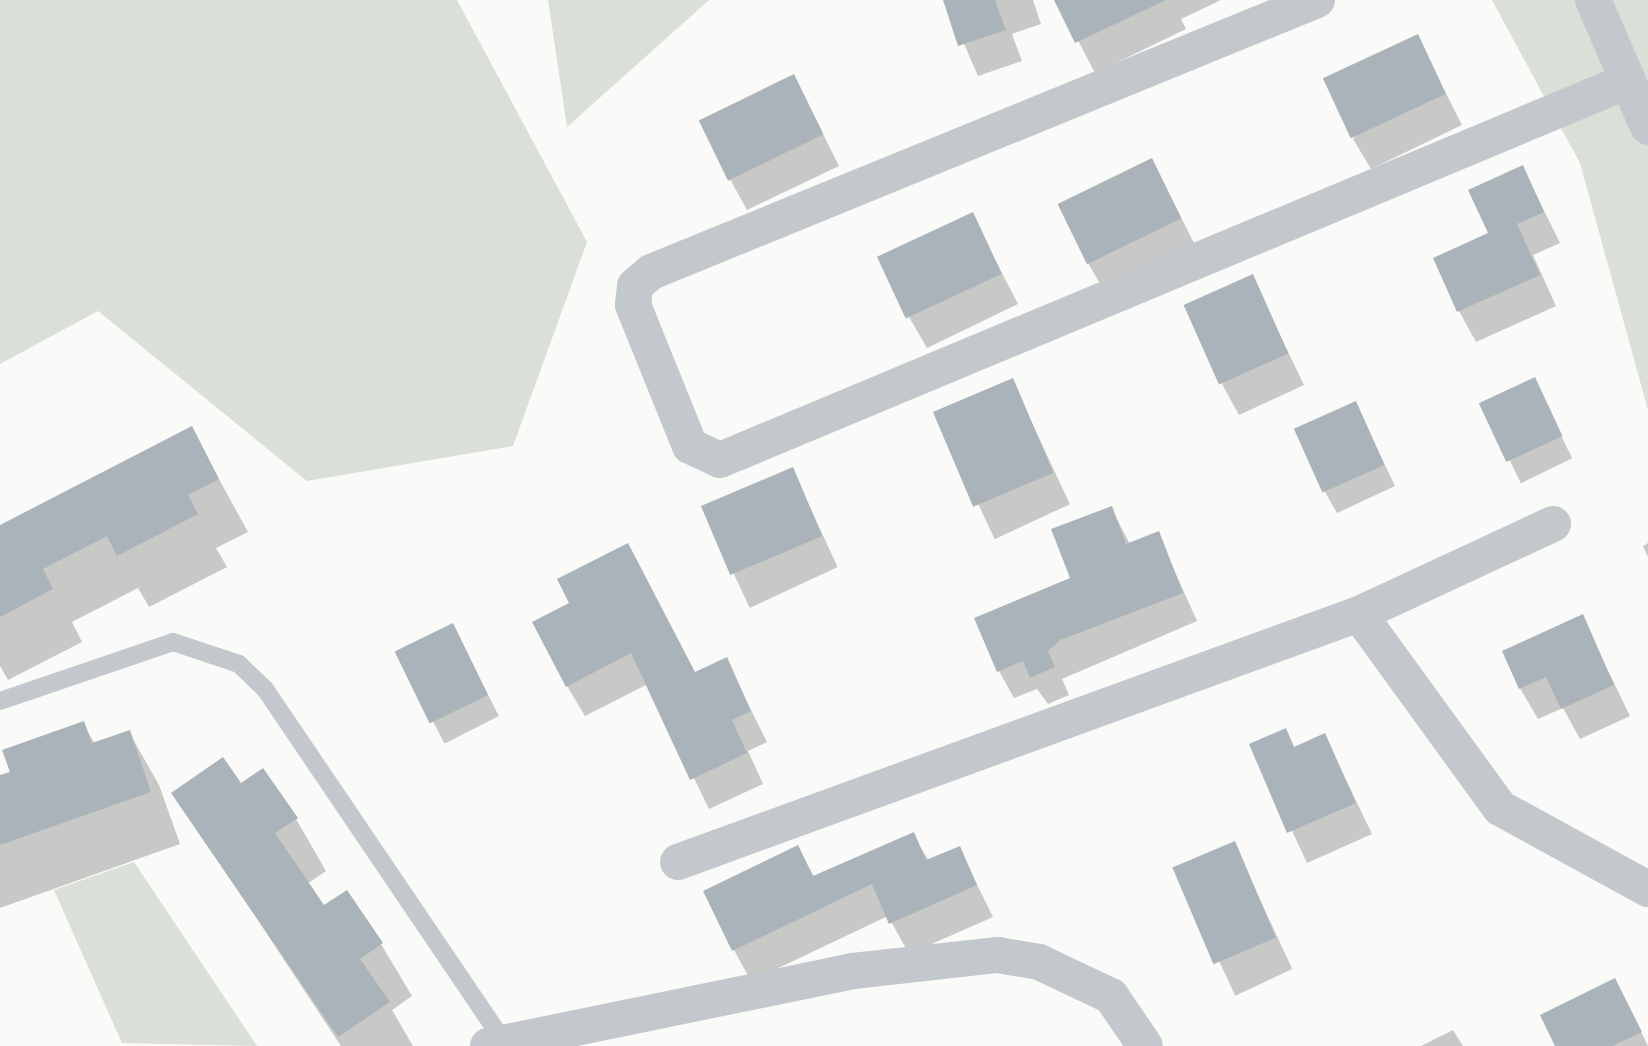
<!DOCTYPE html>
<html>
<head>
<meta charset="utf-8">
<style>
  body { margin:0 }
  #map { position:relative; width:1648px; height:1046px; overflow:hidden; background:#fafaf8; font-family:Arial,sans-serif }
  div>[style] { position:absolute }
  .green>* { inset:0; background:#dadfd7 }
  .shadow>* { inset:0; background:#0003; transform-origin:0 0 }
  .building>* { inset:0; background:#aab3b9; transform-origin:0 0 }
  .service>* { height:18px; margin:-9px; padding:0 9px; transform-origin:9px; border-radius:9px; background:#c3c8cc }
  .minor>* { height:36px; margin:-18px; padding:0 18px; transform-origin:18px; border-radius:18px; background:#c3c8cc }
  span { translate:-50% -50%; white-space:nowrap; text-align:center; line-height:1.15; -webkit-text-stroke:8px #fff; paint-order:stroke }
</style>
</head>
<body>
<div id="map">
  <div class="green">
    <div style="clip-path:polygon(0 0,457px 0,587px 242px,513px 446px,307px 481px,98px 311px,0 364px)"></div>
    <div style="clip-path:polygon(548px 0,709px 0,567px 127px)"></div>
    <div style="clip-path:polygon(1492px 0,1648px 0,1648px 410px,1580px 163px)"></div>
    <div style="clip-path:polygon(134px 862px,257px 1046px,122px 1043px,54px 890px)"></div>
  </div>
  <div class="shadow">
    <div style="clip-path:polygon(945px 0,1033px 0,1041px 24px,1012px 34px,1022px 61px,978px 76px)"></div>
    <div style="clip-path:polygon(1057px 0,1221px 0,1181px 19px,1186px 29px,1095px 73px)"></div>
    <div style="clip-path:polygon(1417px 36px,1462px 125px,1371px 169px,1353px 139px)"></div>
    <div style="clip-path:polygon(794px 76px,839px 166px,747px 210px,730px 179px)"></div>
    <div style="clip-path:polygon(1152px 160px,1197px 249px,1106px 294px,1088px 263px)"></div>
    <div style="clip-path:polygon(1523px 168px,1560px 243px,1533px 255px,1556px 306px,1476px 342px,1459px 311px)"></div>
    <div style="clip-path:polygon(972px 215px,1018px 304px,927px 348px,909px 317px)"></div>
    <div style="clip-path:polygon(1252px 277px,1304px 385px,1239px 415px,1222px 384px)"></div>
    <div style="left:1012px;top:380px;width:137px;height:83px;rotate:65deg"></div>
    <div style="left:1534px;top:380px;width:87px;height:57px;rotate:64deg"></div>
    <div style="clip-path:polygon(1356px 404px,1395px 486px,1337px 513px,1325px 492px)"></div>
    <div style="clip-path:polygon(191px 428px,248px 532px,216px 548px,227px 567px,149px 607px,138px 588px,72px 622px,82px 642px,8px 680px,0 666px,0 527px)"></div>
    <div style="left:792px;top:469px;width:108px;height:97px;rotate:65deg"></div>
    <div style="clip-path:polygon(1111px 508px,1130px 544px,1158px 534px,1197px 621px,1062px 679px,1069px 695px,1048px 704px,1037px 689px,1014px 698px,999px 671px,1072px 579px)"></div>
    <div style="clip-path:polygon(1648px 543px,1648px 557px,1643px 546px)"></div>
    <div style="clip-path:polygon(628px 545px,695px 674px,726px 660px,767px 742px,748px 751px,763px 784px,709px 809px,648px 684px,585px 716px,567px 686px,572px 604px)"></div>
    <div style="clip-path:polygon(1582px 617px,1630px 716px,1580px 739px,1563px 708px,1538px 719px,1520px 688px)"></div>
    <div style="left:453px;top:626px;width:101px;height:61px;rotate:63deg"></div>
    <div style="clip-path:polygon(83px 724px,95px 744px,129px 732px,159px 785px,180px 844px,0 908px,0 778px)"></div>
    <div style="clip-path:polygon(1285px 731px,1295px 749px,1325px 736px,1372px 834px,1307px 863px,1252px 745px)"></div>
    <div style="clip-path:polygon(240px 786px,296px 819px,326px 871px,307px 884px,324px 908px,346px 893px,381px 944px,412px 996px,392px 1010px,413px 1046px,341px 1046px,174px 793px)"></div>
    <div style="clip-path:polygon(913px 835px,929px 861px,959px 848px,993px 917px,909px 954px,888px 916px,751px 981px,734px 950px,797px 847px,815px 878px)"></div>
    <div style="left:1234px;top:844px;width:138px;height:63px;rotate:65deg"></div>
    <div style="clip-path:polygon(1626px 1001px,1648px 1046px,1557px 1046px)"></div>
    <div style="clip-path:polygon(1453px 1030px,1463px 1046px,1421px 1046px)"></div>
  </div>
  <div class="building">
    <div style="clip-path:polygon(943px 0,995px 0,1006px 30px,958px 46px)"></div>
    <div style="clip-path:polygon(1054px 0,1166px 0,1075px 43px)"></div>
    <div style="left:1418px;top:34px;width:66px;height:105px;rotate:65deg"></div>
    <div style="left:794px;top:74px;width:67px;height:106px;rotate:64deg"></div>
    <div style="left:1152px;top:158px;width:67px;height:105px;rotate:64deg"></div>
    <div style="clip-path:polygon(1523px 165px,1544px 212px,1517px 224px,1540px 275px,1457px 312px,1433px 258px,1488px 233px,1468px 190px)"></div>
    <div style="left:973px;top:212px;width:68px;height:106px;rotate:65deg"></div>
    <div style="left:1253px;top:274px;width:87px;height:76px;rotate:66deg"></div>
    <div style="left:1535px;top:377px;width:65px;height:62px;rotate:65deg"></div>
    <div style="left:1013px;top:378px;width:103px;height:87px;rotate:67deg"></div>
    <div style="left:1356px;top:401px;width:70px;height:68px;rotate:66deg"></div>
    <div style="clip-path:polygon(192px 426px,219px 479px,188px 495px,198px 514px,117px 556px,107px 536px,43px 569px,53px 589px,0 617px,0 525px)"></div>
    <div style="left:793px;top:467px;width:75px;height:100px;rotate:67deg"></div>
    <div style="clip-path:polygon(1112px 506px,1126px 544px,1159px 531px,1183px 593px,1060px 640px,1048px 651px,1055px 667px,1030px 678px,1023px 661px,997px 672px,974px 618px,1070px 578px,1051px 529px)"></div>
    <div style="clip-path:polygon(628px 543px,695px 672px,727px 657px,751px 711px,732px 720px,747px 753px,690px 780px,631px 653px,566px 687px,532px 622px,569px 603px,557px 579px)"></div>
    <div style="clip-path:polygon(1583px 614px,1614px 685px,1561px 709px,1546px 677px,1519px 689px,1502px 651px)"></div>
    <div style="left:453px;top:623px;width:80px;height:65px;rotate:64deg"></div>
    <div style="clip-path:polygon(84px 721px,92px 743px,130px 730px,151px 792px,0 845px,0 775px,10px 772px,2px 750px)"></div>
    <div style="clip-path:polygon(1286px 728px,1294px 747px,1325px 733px,1356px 803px,1287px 833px,1249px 744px)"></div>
    <div style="clip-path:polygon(223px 757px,241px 783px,263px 768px,298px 818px,275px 833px,324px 905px,347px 890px,383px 943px,360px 959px,390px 1002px,338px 1037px,171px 793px)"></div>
    <div style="clip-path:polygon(914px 832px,926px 860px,960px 846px,977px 885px,889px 924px,872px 884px,732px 951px,703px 891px,798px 845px,813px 876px)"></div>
    <div style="left:1235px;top:841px;width:105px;height:68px;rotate:67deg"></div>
    <div style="clip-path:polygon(1615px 978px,1642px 1032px,1612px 1046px,1555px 1046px,1540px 1015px)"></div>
  </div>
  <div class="service">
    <div style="left:0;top:701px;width:183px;rotate:-18.8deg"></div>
    <div style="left:173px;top:642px;width:70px;rotate:18.4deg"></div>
    <div style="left:239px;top:664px;width:36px;rotate:44deg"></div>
    <div style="left:265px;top:689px;width:423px;rotate:55.9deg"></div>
  </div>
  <div class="minor">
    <div style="left:1317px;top:0;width:719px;rotate:157.78deg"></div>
    <div style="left:651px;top:272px;width:21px;rotate:139deg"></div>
    <div style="left:635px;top:286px;width:19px;rotate:96deg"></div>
    <div style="left:633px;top:305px;width:152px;rotate:68deg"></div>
    <div style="left:690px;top:446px;width:33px;rotate:25deg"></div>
    <div style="left:720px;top:460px;width:984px;rotate:-22.66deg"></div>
    <div style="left:1593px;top:0;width:138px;rotate:66.6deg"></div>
    <div style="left:1359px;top:614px;width:240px;rotate:54deg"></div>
    <div style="left:1500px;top:808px;width:169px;rotate:28.7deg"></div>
    <div style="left:678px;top:862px;width:725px;rotate:-20.01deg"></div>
    <div style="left:1359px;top:614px;width:214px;rotate:-24.9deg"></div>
    <div style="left:488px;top:1046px;width:373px;rotate:-11.6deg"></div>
    <div style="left:853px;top:971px;width:146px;rotate:-6.3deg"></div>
    <div style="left:998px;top:955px;width:42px;rotate:9.7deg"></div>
    <div style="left:1039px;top:962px;width:80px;rotate:25.3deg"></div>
    <div style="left:1111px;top:996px;width:60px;rotate:55.8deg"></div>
  </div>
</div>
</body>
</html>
